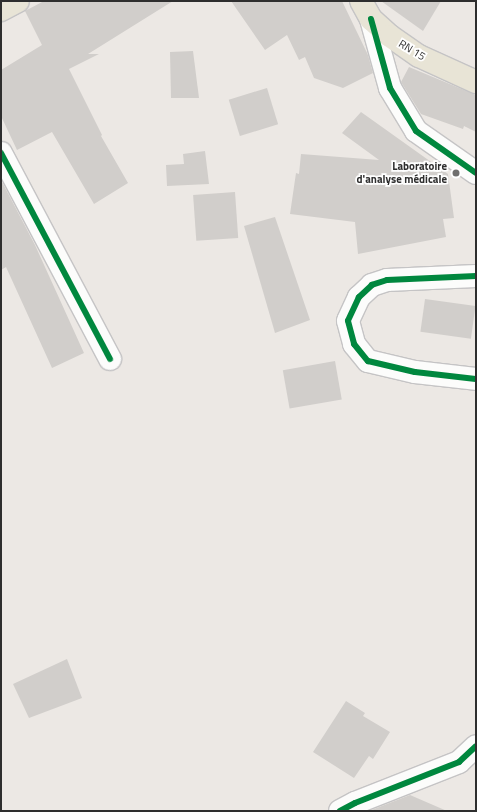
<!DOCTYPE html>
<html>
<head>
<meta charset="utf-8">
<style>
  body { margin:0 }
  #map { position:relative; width:477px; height:812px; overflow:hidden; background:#ece8e4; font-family:"Titillium Web",sans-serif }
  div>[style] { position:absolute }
  .building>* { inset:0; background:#d1cecb; transform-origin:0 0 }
  .roads { filter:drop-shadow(1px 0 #c5c4c5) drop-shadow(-1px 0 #c5c4c5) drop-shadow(0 1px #c5c4c5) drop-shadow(0 -1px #c5c4c5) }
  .minor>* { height:22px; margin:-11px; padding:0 11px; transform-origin:11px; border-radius:11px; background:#fcfcfb }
  .major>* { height:22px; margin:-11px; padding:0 11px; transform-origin:11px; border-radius:11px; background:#e8e4d6 }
  .cycleway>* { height:6px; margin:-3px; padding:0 3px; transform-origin:3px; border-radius:3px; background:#00873e }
  .dots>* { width:11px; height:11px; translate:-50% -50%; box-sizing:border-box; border:2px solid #fff; border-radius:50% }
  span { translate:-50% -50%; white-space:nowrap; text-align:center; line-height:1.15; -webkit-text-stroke:3.5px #fff; paint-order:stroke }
  .street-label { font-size:11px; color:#2e2e2e }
  .poi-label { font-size:11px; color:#2e2e2e; font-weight:700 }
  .right { translate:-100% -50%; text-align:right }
  .frame { position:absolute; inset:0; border:2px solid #2e2e2e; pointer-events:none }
</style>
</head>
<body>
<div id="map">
  <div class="building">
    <div style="clip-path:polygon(44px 1px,173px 1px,88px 54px,99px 54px,69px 69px,102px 135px,101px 136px,128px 183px,94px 204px,52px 132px,17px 150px,1px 116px,1px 70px,42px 45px,25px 11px)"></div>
    <div style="clip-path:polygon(231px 1px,342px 1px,368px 55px,373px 73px,343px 88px,314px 78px,305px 57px,299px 60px,287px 35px,265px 50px)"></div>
    <div style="clip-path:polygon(381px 1px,441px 1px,423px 31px)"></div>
    <div style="clip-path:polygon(193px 51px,199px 98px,171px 98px,170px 52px)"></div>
    <div style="clip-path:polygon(409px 67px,476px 95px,476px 132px,464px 126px,463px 129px,421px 114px,401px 82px)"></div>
    <div style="left:267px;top:88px;width:38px;height:40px;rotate:73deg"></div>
    <div style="clip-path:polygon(361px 112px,448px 174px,454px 218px,443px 219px,446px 237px,358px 254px,355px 222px,290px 214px,296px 173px,299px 174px,301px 154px,379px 160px,342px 133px)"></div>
    <div style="clip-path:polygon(205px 151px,209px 184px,167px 186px,166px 165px,184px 164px,183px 154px)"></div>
    <div style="clip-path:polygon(1px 180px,35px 245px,84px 353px,52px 368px,6px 267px,1px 270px)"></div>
    <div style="left:235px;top:192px;width:46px;height:42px;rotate:86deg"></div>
    <div style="clip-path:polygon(275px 217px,310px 320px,275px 333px,244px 226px)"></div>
    <div style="left:425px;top:299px;width:51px;height:33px;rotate:8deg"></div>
    <div style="left:335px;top:361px;width:39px;height:53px;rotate:80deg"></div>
    <div style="clip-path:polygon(67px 659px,82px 698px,29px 718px,13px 684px)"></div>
    <div style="clip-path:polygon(346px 701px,365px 713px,363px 716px,390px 732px,373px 759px,369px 756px,354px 778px,313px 752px)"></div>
    <div style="clip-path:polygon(410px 795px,447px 811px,369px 811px)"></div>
  </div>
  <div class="roads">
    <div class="minor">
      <div style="left:371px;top:19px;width:72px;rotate:74.6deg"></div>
      <div style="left:390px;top:88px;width:50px;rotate:58.8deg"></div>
      <div style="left:416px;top:131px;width:73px;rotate:35deg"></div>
      <div style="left:1px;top:153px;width:233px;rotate:62.1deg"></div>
      <div style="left:476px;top:276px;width:89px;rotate:177.4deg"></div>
      <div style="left:387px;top:280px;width:16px;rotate:162deg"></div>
      <div style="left:372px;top:285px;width:18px;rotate:137deg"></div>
      <div style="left:359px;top:297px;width:26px;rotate:115deg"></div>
      <div style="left:348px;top:321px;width:24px;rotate:75deg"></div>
      <div style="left:354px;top:344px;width:22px;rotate:51deg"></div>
      <div style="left:368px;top:361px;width:48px;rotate:13.2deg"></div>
      <div style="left:415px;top:372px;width:61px;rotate:6.5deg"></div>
      <div style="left:340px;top:811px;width:17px;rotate:-28deg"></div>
      <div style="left:355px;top:803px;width:112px;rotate:-21.5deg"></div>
      <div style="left:459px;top:762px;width:23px;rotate:-43deg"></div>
    </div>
    <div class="major">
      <div style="left:361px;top:1px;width:21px;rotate:61deg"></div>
      <div style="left:371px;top:19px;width:25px;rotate:42deg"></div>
      <div style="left:390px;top:36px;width:35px;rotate:35deg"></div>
      <div style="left:419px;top:56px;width:63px;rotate:24.5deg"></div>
      <div style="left:1px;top:10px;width:19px;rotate:-28deg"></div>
    </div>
  </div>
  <div class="cycleway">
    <div style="left:371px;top:19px;width:72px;rotate:74.6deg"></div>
    <div style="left:390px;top:88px;width:50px;rotate:58.8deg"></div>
    <div style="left:416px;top:131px;width:73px;rotate:35deg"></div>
    <div style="left:1px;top:153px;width:233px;rotate:62.1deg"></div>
    <div style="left:476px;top:276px;width:89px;rotate:177.4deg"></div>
    <div style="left:387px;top:280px;width:16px;rotate:162deg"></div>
    <div style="left:372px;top:285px;width:18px;rotate:137deg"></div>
    <div style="left:359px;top:297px;width:26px;rotate:115deg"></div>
    <div style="left:348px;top:321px;width:24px;rotate:75deg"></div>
    <div style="left:354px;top:344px;width:22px;rotate:51deg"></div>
    <div style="left:368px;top:361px;width:48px;rotate:13.2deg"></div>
    <div style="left:415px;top:372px;width:61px;rotate:6.5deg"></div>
    <div style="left:340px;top:811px;width:17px;rotate:-28deg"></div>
    <div style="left:355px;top:803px;width:112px;rotate:-21.5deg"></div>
    <div style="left:459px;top:762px;width:23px;rotate:-43deg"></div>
  </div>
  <div class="dots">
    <div style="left:456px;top:173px;background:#706f6e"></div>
  </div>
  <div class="street-label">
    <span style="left:412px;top:50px;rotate:31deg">RN 15</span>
  </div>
  <div class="poi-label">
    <span class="right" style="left:447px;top:173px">Laboratoire<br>d'analyse médicale</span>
  </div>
  <div class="frame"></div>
</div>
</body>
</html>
